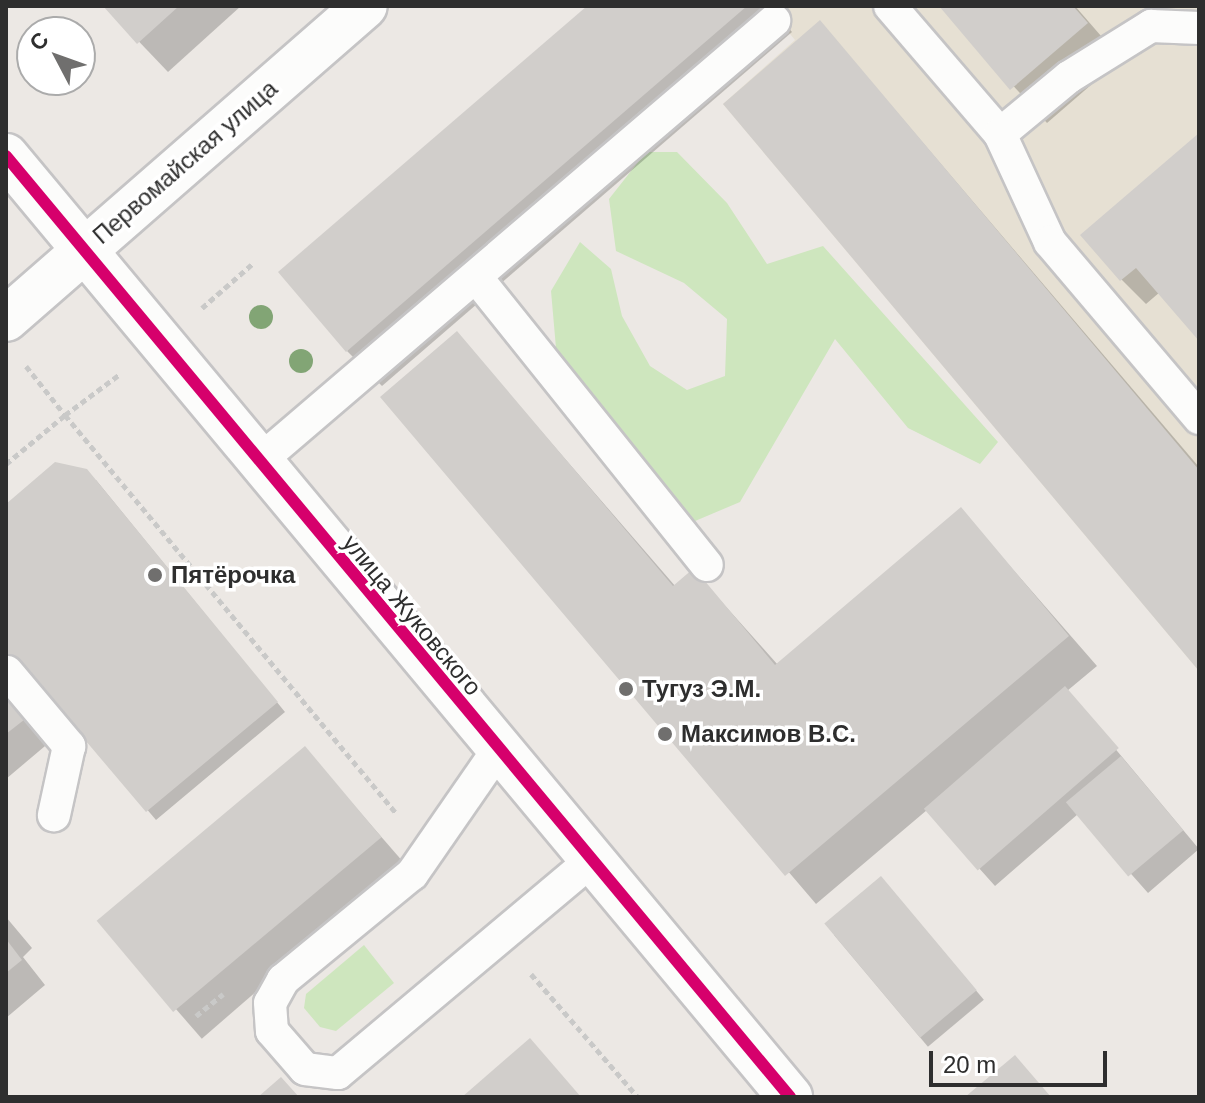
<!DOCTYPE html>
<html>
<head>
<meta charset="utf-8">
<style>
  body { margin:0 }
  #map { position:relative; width:1205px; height:1103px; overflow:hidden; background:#ece8e4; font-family:Arial,sans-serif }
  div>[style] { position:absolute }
  .education>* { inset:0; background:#e6e0d3 }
  .green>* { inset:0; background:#cee6be }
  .shadow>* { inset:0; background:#0003; transform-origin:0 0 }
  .building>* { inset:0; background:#d1cecb; transform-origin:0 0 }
  .path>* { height:5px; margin-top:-2.5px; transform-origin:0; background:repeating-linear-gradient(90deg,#c9c9c8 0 6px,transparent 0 10px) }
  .roads { filter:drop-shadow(2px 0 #c5c4c5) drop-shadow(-2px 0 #c5c4c5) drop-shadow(0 2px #c5c4c5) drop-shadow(0 -2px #c5c4c5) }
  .lane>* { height:32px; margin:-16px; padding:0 16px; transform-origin:16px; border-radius:16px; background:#fcfcfb }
  .street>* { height:44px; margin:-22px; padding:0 22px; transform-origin:22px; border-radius:22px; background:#fcfcfb }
  .secondary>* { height:44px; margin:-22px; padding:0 22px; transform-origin:22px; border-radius:22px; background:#fcfcfb }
  .cycleway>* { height:12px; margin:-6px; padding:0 6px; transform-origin:6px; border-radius:6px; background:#d6006c }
  .trees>* { width:24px; height:24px; margin:-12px; border-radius:50%; background:#82a575 }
  .dots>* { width:22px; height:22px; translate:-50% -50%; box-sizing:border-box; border:4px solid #fff; border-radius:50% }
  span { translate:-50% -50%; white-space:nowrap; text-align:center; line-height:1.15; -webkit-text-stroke:7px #fff; paint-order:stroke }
  .street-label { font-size:24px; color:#2e2e2e }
  .poi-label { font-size:24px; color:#2e2e2e; font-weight:700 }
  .left { translate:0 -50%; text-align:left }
  .frame { position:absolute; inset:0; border:8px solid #2e2e2e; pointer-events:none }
  .north { position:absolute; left:16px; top:16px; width:80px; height:80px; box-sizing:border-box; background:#fff; border:2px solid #ababab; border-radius:50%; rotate:311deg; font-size:22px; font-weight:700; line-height:32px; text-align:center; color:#2e2e2e }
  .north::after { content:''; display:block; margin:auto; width:28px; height:36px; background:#706f6e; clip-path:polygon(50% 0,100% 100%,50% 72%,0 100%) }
  .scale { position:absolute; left:929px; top:1051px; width:178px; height:36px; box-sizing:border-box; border:4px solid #2e2e2e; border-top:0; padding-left:10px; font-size:24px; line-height:28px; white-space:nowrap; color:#2e2e2e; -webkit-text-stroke:6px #fff; paint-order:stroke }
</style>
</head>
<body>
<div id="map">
  <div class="education">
    <div style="clip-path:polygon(767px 6px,1199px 6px,1199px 671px,723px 104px,795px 40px)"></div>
  </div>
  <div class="green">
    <div style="clip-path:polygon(646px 152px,677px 152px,727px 203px,767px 264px,823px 246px,998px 442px,980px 464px,908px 428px,835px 339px,740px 502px,662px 535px,561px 405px,551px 291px,580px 242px,611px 269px,622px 316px,650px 366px,687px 390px,725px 376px,727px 319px,684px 283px,616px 251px,609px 199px)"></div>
    <div style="clip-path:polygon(364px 945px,394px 983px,336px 1031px,320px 1027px,304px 1008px,306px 994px)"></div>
  </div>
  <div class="shadow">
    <div style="clip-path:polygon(105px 6px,241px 6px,168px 72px)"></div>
    <div style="clip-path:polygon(590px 6px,770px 6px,792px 32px,382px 386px,347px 351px)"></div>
    <div style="clip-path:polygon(941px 6px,1075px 6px,1121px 59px,1047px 123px)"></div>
    <div style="clip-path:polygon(820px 22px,1199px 467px,1199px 668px)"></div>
    <div style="clip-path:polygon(1199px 135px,1199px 338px,1160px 292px,1146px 304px,1121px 279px)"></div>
    <div style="clip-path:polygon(457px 334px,676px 587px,694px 571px,778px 665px,961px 510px,1097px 666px,1067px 691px,1199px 849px,1148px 893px,1078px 814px,995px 886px,927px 810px,816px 904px,383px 397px)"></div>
    <div style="clip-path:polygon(96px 480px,285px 712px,156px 820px,43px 687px,51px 741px,6px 779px,6px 507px)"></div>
    <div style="left:305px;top:749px;width:151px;height:268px;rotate:49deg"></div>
    <div style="left:890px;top:888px;width:146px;height:73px;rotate:50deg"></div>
    <div style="clip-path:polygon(6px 917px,32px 948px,23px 957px,45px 985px,6px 1018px)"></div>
  </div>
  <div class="building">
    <div style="clip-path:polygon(103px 6px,179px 6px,137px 44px)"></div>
    <div style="clip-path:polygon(587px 6px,747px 6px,346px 352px,278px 272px)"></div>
    <div style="clip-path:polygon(939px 6px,1073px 6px,1088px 23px,1010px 90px)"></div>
    <div style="clip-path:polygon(820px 20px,1199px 470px,1199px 671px,723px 104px)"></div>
    <div style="clip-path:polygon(1199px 133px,1199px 341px,1136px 268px,1120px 281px,1080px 235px)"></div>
    <div style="clip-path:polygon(457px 331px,673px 586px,694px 568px,775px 665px,961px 507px,1069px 636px,785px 876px,380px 397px)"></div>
    <div style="clip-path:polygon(55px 462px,87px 469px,278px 702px,146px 812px,19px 662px,6px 672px,6px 504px)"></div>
    <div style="left:1065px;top:686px;width:82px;height:187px;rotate:49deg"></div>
    <div style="clip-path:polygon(6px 689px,29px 716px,6px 734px)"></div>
    <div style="left:305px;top:746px;width:119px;height:272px;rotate:50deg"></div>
    <div style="left:1121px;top:756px;width:97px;height:72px;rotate:50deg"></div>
    <div style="left:881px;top:876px;width:149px;height:74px;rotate:50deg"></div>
    <div style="clip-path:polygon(6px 939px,22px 960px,6px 973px)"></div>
    <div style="clip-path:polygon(530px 1038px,581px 1097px,462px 1097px)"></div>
    <div style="clip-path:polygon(1015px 1055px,1051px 1097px,965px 1097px)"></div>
    <div style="clip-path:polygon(281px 1077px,299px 1097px,258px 1097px)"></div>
  </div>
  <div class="path">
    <div style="left:202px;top:308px;width:67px;rotate:-41.3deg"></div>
    <div style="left:26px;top:366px;width:63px;rotate:51.5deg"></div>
    <div style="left:65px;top:415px;width:69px;rotate:-36.7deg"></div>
    <div style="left:6px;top:464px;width:77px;rotate:-39.7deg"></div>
    <div style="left:65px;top:415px;width:518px;rotate:50.25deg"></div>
    <div style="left:531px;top:974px;width:163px;rotate:49deg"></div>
    <div style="left:196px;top:1016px;width:35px;rotate:-39deg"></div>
  </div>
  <div class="roads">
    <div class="lane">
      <div style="left:890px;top:6px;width:169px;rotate:49.3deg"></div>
      <div style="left:1000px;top:134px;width:119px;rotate:65.2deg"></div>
      <div style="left:1050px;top:242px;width:231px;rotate:49.7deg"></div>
      <div style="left:1000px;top:134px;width:89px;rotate:-39.6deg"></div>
      <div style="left:1069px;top:77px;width:97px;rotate:-31.9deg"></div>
      <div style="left:1151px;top:26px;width:48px;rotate:2.4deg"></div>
      <div style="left:476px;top:277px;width:369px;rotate:51.3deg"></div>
      <div style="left:256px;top:464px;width:682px;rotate:-40.54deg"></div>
      <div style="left:7px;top:672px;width:97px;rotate:50deg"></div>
      <div style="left:69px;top:746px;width:71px;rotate:102.3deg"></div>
      <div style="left:498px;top:750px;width:151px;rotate:124.7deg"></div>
      <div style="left:412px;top:874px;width:167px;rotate:140.6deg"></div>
      <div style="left:283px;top:980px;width:26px;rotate:119deg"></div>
      <div style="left:270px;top:1003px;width:28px;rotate:86deg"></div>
      <div style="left:272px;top:1031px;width:50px;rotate:49deg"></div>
      <div style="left:305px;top:1069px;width:33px;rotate:7deg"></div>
      <div style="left:338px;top:1073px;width:330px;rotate:-40deg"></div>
    </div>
    <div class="street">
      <div style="left:6px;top:319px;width:476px;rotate:-41.1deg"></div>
    </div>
    <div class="secondary">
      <div style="left:6px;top:156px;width:1225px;rotate:50.2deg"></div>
    </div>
  </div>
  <div class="cycleway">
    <div style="left:6px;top:156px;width:1225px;rotate:50.2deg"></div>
  </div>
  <div class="trees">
    <div style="left:261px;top:317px"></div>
    <div style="left:301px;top:361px"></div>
  </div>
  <div class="dots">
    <div style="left:155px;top:575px;background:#706f6e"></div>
    <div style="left:626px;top:689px;background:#706f6e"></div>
    <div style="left:665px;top:734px;background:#706f6e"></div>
  </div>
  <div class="street-label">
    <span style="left:185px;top:162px;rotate:-41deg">Первомайская улица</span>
    <span style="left:412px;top:615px;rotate:50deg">улица Жуковского</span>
  </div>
  <div class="poi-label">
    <span class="left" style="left:171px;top:575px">Пятёрочка</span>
    <span class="left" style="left:642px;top:689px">Тугуз Э.М.</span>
    <span class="left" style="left:681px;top:734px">Максимов В.С.</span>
  </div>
  <div class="frame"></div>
  <div class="north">С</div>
  <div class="scale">20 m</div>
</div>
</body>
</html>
